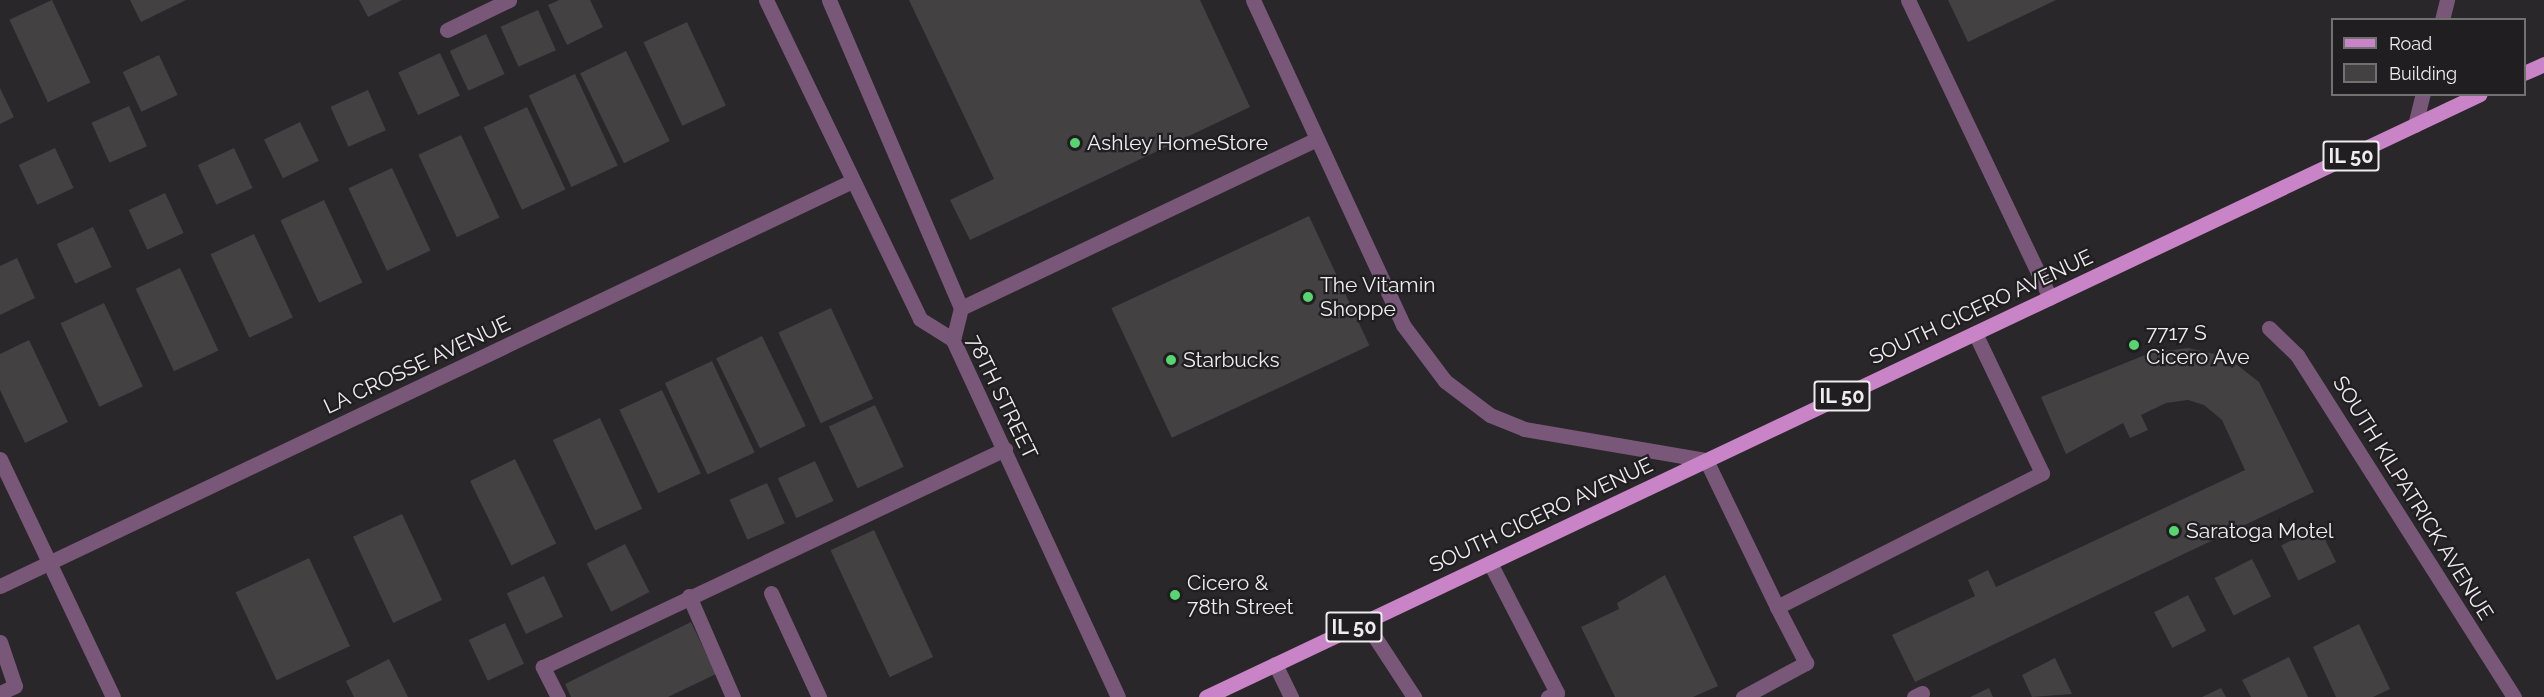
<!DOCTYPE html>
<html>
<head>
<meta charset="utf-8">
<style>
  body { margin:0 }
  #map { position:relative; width:2544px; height:697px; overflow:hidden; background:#292729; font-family:Raleway,sans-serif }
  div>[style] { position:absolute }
  .building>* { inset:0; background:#434142; transform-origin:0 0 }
  .lane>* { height:15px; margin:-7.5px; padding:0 7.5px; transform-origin:7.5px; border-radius:7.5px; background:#795778 }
  .street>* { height:15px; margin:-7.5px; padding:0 7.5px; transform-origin:7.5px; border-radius:7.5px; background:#795778 }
  .primary>* { height:15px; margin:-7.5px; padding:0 7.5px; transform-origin:7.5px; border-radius:7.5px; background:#c984c7 }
  .dots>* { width:16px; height:16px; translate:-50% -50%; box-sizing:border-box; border:3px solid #201e20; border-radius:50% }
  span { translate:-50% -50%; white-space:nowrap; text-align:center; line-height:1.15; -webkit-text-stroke:4.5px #201e20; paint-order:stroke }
  .shield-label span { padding:2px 4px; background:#201e20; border:2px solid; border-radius:4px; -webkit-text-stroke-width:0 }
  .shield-label { font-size:20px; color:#eeedee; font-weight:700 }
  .poi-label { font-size:21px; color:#eeedee }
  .left { translate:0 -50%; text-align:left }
  .street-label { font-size:21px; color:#eeedee }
  .legend { position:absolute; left:2331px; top:18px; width:195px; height:78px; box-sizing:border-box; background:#201e20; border:2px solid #727172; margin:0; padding:8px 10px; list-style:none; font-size:18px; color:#eeedee }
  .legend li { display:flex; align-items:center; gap:12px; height:30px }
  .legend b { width:30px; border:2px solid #727172 }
</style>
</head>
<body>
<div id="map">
  <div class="building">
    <div style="left:52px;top:0;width:91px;height:47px;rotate:65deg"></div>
    <div style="clip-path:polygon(130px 0,186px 0,141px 22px)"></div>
    <div style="clip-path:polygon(359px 0,402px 0,368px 17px)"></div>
    <div style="clip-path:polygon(559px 0,590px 0,603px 27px,567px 45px,548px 5px)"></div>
    <div style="clip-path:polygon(909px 0,1200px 0,1250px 107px,970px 240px,950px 200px,994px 179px)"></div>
    <div style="clip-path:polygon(1948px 0,2056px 0,1968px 42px)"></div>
    <div style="left:538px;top:10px;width:44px;height:41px;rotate:66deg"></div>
    <div style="left:687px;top:22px;width:92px;height:48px;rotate:65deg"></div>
    <div style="left:486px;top:34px;width:44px;height:40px;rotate:65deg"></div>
    <div style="left:626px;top:51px;width:100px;height:51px;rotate:64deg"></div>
    <div style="left:440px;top:53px;width:47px;height:46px;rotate:65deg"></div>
    <div style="left:159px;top:55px;width:44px;height:40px;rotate:65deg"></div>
    <div style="left:575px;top:74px;width:101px;height:51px;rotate:65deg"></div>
    <div style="clip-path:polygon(0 88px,14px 117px,0 124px)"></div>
    <div style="left:368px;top:90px;width:44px;height:41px;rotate:66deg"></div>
    <div style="left:129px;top:106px;width:44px;height:41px;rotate:66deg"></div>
    <div style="left:527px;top:107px;width:91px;height:48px;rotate:65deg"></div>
    <div style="left:300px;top:122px;width:43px;height:40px;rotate:64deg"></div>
    <div style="left:461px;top:135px;width:91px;height:47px;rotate:65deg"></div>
    <div style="left:55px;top:148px;width:44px;height:40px;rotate:65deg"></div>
    <div style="left:234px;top:148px;width:44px;height:40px;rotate:65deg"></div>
    <div style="left:392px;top:168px;width:91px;height:48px;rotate:65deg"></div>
    <div style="left:165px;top:193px;width:44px;height:40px;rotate:65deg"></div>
    <div style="left:324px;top:200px;width:91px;height:48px;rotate:65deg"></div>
    <div style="left:1309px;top:216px;width:143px;height:218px;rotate:65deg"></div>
    <div style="left:93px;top:227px;width:44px;height:40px;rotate:65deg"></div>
    <div style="left:254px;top:234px;width:92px;height:48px;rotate:65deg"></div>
    <div style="clip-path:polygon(17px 258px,35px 298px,0 315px,0 266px)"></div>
    <div style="left:180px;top:268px;width:91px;height:49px;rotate:65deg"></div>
    <div style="left:104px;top:303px;width:92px;height:48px;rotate:65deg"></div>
    <div style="left:831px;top:308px;width:100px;height:58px;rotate:65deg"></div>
    <div style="left:762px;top:336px;width:100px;height:51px;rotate:64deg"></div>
    <div style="clip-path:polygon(29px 340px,68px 422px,25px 443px,0 390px,0 354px)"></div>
    <div style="clip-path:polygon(2188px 348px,2227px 357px,2259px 382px,2314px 492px,1915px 682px,1892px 635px,1975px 596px,1968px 580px,1988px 570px,1996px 587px,2245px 470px,2222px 420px,2204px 405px,2188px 400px,2166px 403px,2141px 415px,2148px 430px,2130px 438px,2123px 423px,2066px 454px,2041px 397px,2150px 353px)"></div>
    <div style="left:712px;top:361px;width:101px;height:52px;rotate:65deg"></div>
    <div style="left:662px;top:390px;width:92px;height:47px;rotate:65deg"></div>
    <div style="left:875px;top:405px;width:68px;height:51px;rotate:65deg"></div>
    <div style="left:600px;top:418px;width:100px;height:52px;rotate:65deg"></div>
    <div style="left:515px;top:459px;width:94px;height:50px;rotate:64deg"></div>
    <div style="left:815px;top:461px;width:44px;height:41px;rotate:65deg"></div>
    <div style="left:767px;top:483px;width:44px;height:41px;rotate:66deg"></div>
    <div style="left:402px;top:514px;width:95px;height:54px;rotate:65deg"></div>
    <div style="left:2319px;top:527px;width:39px;height:42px;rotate:64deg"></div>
    <div style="left:874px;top:530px;width:140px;height:48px;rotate:65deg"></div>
    <div style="left:625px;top:544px;width:54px;height:43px;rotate:63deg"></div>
    <div style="left:309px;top:558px;width:97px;height:81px;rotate:65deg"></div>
    <div style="left:2252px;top:559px;width:42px;height:42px;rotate:63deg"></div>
    <div style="clip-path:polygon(1665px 575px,1718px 686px,1693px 697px,1615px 697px,1581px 627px,1619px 609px,1617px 603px)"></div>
    <div style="left:544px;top:576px;width:45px;height:41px;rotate:65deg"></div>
    <div style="left:2188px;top:595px;width:40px;height:38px;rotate:63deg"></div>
    <div style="clip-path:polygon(691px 622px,716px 674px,668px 697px,571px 697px,565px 684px)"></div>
    <div style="left:505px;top:623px;width:45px;height:40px;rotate:65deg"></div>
    <div style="clip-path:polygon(2359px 624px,2390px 689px,2373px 697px,2336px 697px,2313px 647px)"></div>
    <div style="clip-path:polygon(2289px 657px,2308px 697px,2251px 697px,2242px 680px)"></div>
    <div style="clip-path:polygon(2055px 658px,2072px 694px,2032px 697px,2022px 675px)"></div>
    <div style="clip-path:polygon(389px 659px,408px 697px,354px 697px,346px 681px)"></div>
    <div style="clip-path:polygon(1989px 688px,1993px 697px,1970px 697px)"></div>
    <div style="clip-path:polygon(2221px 688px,2226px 697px,2202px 697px)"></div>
  </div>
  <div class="lane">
    <div style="left:829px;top:0;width:335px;rotate:66.8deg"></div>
    <div style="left:961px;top:308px;width:33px;rotate:104deg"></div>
    <div style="left:1253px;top:0;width:358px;rotate:65.2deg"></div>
    <div style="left:1403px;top:325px;width:70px;rotate:53.1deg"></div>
    <div style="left:1445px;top:381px;width:56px;rotate:37.1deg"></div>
    <div style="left:1490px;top:415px;width:37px;rotate:22deg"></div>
    <div style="left:1524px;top:429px;width:185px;rotate:9.7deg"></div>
    <div style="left:1706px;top:460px;width:163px;rotate:64.2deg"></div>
    <div style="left:1777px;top:607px;width:297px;rotate:-26.8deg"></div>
    <div style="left:2042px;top:473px;width:155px;rotate:-115.6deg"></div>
    <div style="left:1908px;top:0;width:330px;rotate:64.5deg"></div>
    <div style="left:2442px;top:20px;width:21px;rotate:-76deg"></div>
    <div style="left:447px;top:30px;width:69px;rotate:-25.8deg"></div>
    <div style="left:2415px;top:125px;width:32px;rotate:-76deg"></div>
    <div style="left:961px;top:308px;width:394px;rotate:-25.4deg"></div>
    <div style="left:2269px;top:328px;width:39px;rotate:44deg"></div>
    <div style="left:2297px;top:355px;width:405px;rotate:57.6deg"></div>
    <div style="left:0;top:459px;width:263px;rotate:64.6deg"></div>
    <div style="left:1490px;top:563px;width:146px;rotate:62.7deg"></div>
    <div style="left:1557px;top:693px;width:10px;rotate:156deg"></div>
    <div style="left:771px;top:593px;width:115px;rotate:65.2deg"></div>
    <div style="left:689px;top:596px;width:110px;rotate:66.5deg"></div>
    <div style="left:1365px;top:622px;width:90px;rotate:56.8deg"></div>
    <div style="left:0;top:642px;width:46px;rotate:71.2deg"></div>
    <div style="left:15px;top:686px;width:17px;rotate:155deg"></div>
    <div style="left:1275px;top:664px;width:37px;rotate:64deg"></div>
    <div style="left:558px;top:697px;width:34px;rotate:-117deg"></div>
    <div style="left:543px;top:667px;width:511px;rotate:-25.26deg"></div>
    <div style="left:1743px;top:697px;width:72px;rotate:-28.4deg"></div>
    <div style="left:1806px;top:663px;width:63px;rotate:-117.4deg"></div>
    <div style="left:1914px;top:697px;width:9px;rotate:-27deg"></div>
  </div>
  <div class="street">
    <div style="left:766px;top:0;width:354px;rotate:64.2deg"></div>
    <div style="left:920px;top:319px;width:39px;rotate:32deg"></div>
    <div style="left:953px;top:340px;width:393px;rotate:65.2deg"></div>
    <div style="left:0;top:586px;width:943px;rotate:-25.42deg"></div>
  </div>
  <div class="primary">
    <div style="left:2524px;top:73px;width:22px;rotate:-24deg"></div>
    <div style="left:1206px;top:697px;width:1409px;rotate:-25.33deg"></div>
  </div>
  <div class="dots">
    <div style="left:1075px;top:143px;background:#57d570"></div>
    <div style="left:1308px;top:297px;background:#57d570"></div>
    <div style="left:2134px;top:345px;background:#57d570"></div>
    <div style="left:1171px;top:360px;background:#57d570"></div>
    <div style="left:2174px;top:531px;background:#57d570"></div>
    <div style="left:1175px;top:595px;background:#57d570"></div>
  </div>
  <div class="shield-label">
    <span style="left:2351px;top:156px">IL 50</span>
    <span style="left:1842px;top:396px">IL 50</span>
    <span style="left:1354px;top:627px">IL 50</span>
  </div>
  <div class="poi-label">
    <span class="left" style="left:1087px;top:143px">Ashley HomeStore</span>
    <span class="left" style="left:1320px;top:297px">The Vitamin<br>Shoppe</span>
    <span class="left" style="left:2146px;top:345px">7717 S<br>Cicero Ave</span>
    <span class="left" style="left:1183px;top:360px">Starbucks</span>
    <span class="left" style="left:2186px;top:531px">Saratoga Motel</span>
    <span class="left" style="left:1187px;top:595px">Cicero &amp;<br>78th Street</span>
  </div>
  <div class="street-label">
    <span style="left:1981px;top:307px;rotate:-25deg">SOUTH CICERO AVENUE</span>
    <span style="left:417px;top:365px;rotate:-25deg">LA CROSSE AVENUE</span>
    <span style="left:1002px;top:397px;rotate:64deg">78TH STREET</span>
    <span style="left:2413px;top:498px;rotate:58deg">SOUTH KILPATRICK AVENUE</span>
    <span style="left:1541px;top:515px;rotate:-25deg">SOUTH CICERO AVENUE</span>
  </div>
  <ul class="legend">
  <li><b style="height:8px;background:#c984c7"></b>Road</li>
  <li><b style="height:16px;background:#434142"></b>Building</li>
  </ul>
</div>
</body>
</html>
